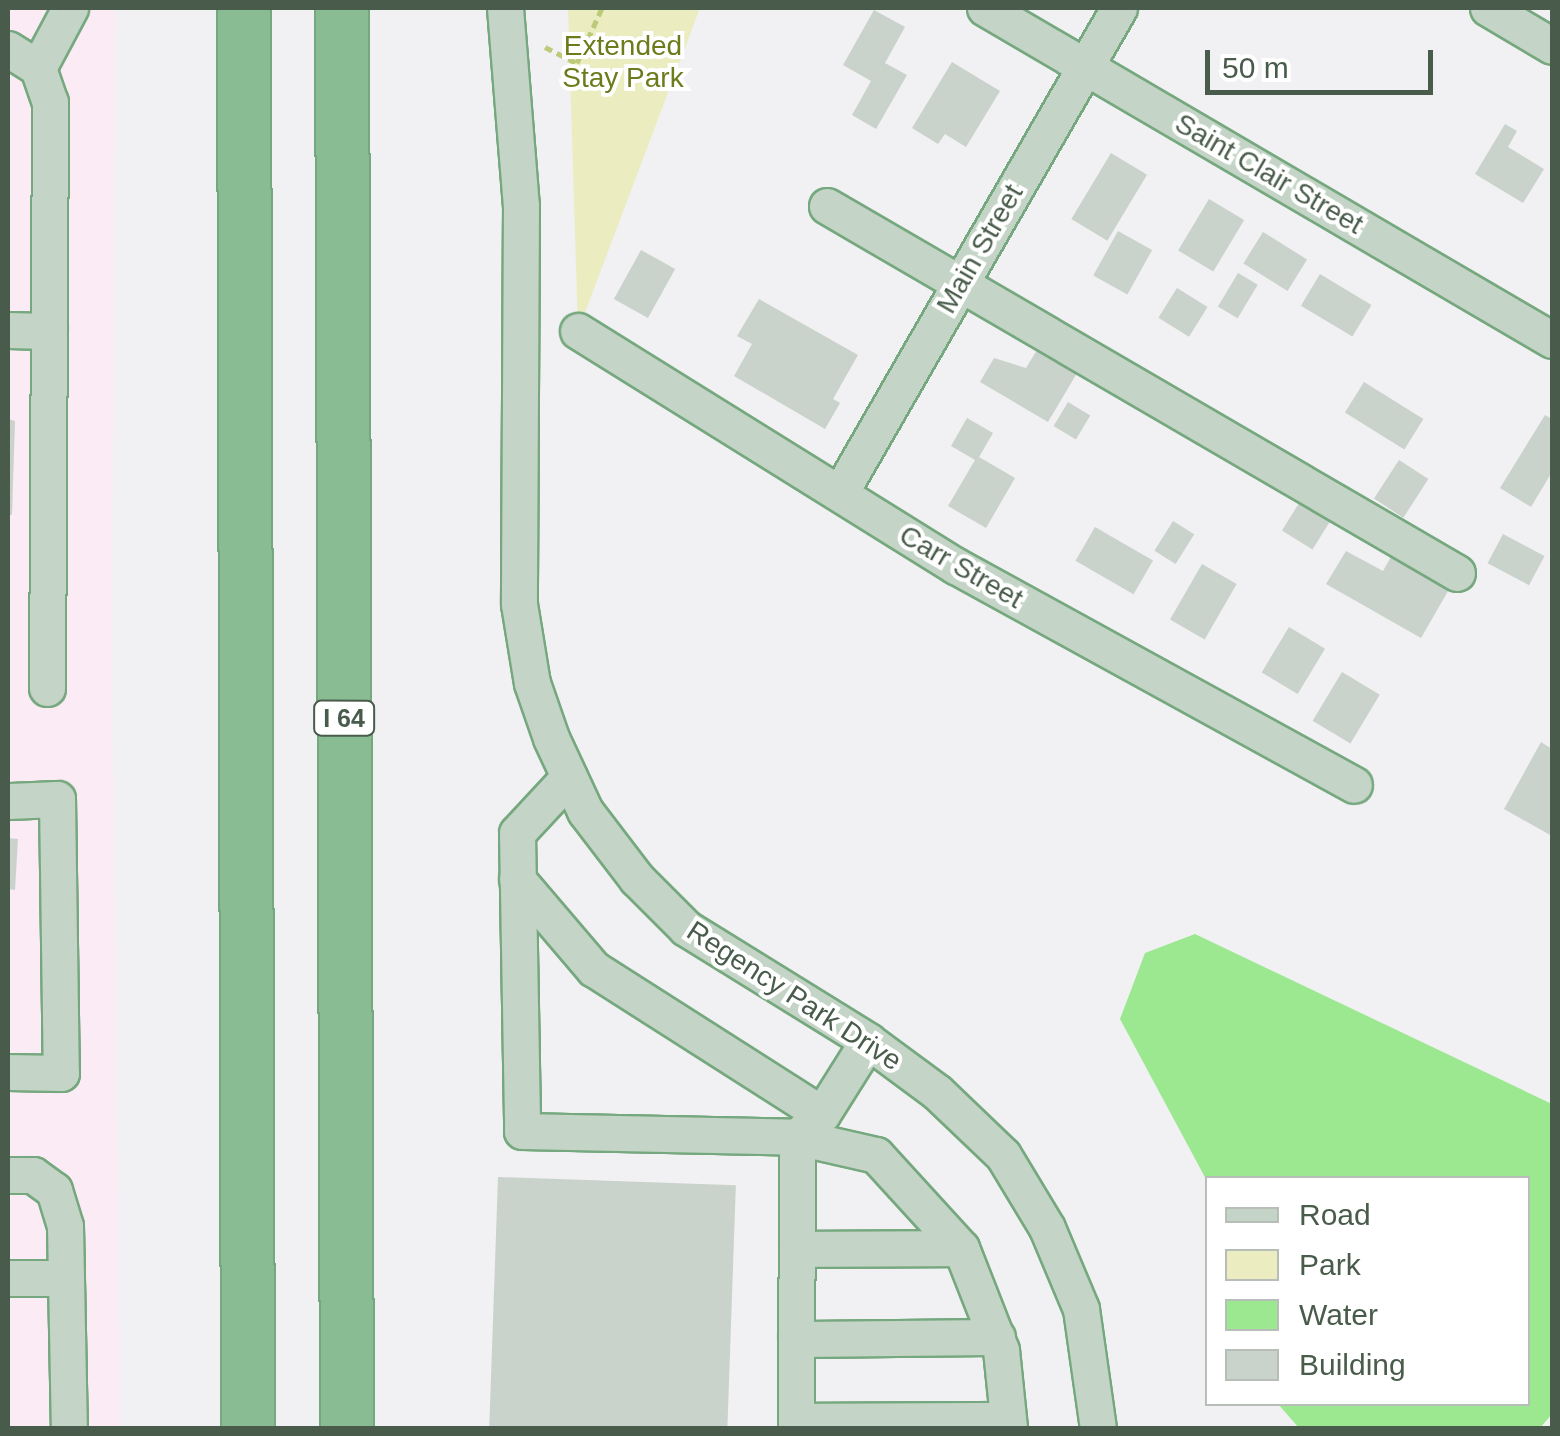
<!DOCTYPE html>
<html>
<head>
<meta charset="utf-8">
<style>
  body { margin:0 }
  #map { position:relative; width:1560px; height:1436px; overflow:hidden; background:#f1f0f2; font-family:Helvetica,sans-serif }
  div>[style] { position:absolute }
  .commercial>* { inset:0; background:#fbebf5 }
  .green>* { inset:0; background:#ebedc1 }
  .water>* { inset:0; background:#9be890 }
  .building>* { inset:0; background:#cad2cc; transform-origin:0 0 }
  .path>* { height:5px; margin-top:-2.5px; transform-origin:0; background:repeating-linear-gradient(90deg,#bcca7a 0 8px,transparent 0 13px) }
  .roads { filter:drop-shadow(2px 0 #75a87e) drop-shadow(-2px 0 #75a87e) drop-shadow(0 2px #75a87e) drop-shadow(0 -2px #75a87e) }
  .minor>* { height:35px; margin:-17.5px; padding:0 17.5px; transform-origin:17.5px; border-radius:17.5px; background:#c4d4c6 }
  .highway>* { height:52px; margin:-26px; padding:0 26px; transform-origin:26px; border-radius:26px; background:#8abc93 }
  span { translate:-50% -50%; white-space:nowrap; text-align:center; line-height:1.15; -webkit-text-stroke:8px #fff; paint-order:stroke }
  .shield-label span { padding:2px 8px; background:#fff; border:2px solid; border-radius:8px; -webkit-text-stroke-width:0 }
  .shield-label { font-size:25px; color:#495c4b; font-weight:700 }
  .park-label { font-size:28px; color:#6c7b1c }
  .street-label { font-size:28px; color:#495c4b }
  .frame { position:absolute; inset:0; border:10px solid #495c4b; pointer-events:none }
  .legend { position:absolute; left:1205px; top:1176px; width:325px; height:230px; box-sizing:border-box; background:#fff; border:2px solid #b6beb7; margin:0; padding:12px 18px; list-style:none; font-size:30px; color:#495c4b }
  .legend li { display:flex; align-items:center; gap:20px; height:50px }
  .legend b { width:50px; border:2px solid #b6beb7 }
  .scale { position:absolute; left:1205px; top:50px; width:228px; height:45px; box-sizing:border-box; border:5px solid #495c4b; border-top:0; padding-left:12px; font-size:30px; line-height:35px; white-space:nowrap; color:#495c4b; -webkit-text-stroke:8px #fff; paint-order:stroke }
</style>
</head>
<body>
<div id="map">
  <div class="commercial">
    <div style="clip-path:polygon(8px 8px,115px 8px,112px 672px,120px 1428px,8px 1428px)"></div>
  </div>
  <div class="green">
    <div style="clip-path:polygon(568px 8px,700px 8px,578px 331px)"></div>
  </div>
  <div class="water">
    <div style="clip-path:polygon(1195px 934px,1552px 1104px,1552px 1414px,1540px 1428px,1299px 1428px,1278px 1404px,1528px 1404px,1528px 1178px,1207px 1181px,1120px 1019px,1145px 953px)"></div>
  </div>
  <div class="building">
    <div style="clip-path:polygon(874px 10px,905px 27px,885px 63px,907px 75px,876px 129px,852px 115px,871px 81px,843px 65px)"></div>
    <div style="clip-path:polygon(952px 62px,1000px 91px,966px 147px,945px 134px,938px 144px,912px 128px)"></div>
    <div style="clip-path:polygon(1505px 124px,1517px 131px,1508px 147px,1544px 169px,1523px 203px,1475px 174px)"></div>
    <div style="left:1111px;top:153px;width:42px;height:77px;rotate:31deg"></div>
    <div style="left:1209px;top:199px;width:41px;height:60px;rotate:31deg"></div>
    <div style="left:1118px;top:231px;width:39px;height:51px;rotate:29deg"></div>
    <div style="left:1263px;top:232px;width:52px;height:37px;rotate:32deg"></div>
    <div style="left:641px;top:250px;width:39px;height:56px;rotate:29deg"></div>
    <div style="left:1238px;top:273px;width:23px;height:39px;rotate:31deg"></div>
    <div style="left:1320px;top:274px;width:60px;height:37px;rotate:31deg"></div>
    <div style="left:1177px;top:288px;width:36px;height:35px;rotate:32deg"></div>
    <div style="clip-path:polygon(759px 299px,858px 355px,833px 399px,840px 403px,825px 429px,734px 376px,752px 344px,737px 336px)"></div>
    <div style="clip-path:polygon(1037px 350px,1077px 373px,1048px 422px,980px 382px,994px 358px,1026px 368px)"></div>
    <div style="left:1364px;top:382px;width:70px;height:36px;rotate:32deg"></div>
    <div style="left:1068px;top:402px;width:26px;height:28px;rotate:31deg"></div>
    <div style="clip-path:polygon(1545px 415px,1552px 419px,1552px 472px,1531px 507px,1500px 488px)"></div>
    <div style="clip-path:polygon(967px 418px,993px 433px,979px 457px,1015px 478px,986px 528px,948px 506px,975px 460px,951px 446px)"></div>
    <div style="clip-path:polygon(8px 419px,15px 421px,12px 515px,8px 515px)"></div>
    <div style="left:1399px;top:460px;width:35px;height:46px;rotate:33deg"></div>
    <div style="left:1301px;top:500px;width:36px;height:36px;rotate:32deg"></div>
    <div style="left:1173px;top:521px;width:25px;height:35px;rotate:32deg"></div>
    <div style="left:1095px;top:527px;width:67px;height:39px;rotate:30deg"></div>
    <div style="left:1503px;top:534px;width:47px;height:33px;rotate:28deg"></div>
    <div style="clip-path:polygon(1346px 551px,1383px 571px,1393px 553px,1451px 586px,1421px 638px,1326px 584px)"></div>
    <div style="left:1202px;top:564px;width:40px;height:64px;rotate:30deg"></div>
    <div style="left:1289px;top:627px;width:42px;height:53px;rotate:31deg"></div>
    <div style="left:1342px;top:672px;width:44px;height:57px;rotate:31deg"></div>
    <div style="clip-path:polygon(1541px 742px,1552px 749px,1552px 836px,1504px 809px)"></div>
    <div style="clip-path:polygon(8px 838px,18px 839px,15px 890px,8px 889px)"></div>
    <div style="left:498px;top:1177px;width:238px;height:251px;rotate:2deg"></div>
  </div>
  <div class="path">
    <div style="left:545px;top:47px;width:36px;rotate:27deg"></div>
    <div style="left:577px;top:63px;width:60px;rotate:-65.6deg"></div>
  </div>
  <div class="roads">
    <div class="minor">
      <div style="left:505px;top:8px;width:198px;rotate:85.4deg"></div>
      <div style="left:521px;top:205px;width:399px;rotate:90.3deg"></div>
      <div style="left:519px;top:604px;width:80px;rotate:80.7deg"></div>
      <div style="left:532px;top:683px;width:58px;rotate:70.9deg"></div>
      <div style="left:551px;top:738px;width:81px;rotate:65deg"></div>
      <div style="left:585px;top:811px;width:86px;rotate:52.6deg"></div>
      <div style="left:637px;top:879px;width:69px;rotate:45deg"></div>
      <div style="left:686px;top:928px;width:214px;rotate:31.8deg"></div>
      <div style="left:868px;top:1041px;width:86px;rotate:36.5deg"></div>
      <div style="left:937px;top:1092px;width:91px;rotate:43.7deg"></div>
      <div style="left:1003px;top:1155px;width:85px;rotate:58.9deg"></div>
      <div style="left:1047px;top:1228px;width:88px;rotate:67.2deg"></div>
      <div style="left:1081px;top:1309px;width:120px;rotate:81.9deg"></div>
      <div style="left:985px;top:8px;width:657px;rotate:30.35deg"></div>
      <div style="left:1488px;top:8px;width:74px;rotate:30.7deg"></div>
      <div style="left:8px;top:49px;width:36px;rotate:32deg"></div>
      <div style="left:38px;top:68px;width:36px;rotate:71deg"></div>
      <div style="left:50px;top:102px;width:586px;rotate:90.29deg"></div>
      <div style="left:38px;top:68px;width:68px;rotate:-61.9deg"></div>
      <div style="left:827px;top:206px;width:729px;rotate:30.22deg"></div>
      <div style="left:8px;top:330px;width:41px;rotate:1.4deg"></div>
      <div style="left:578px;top:331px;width:445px;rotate:31.9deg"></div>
      <div style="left:956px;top:566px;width:454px;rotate:28.8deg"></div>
      <div style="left:841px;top:491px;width:557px;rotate:-60.08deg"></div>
      <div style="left:569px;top:777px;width:76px;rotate:132.9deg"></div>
      <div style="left:517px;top:833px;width:298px;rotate:89deg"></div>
      <div style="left:522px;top:1131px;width:275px;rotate:1.2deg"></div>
      <div style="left:797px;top:1137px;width:34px;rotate:-43deg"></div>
      <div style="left:822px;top:1114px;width:86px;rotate:-57.8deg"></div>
      <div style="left:8px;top:801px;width:49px;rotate:-2.3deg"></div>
      <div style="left:57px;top:799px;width:274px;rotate:89.2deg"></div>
      <div style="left:61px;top:1073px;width:53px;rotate:-178.9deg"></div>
      <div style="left:517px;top:879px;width:118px;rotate:49.5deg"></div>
      <div style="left:594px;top:969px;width:270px;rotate:32.5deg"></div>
      <div style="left:8px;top:1175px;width:25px"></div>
      <div style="left:33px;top:1175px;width:26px;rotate:36deg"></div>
      <div style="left:54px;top:1190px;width:38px;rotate:73deg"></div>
      <div style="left:65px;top:1226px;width:202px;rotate:88.9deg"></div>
      <div style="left:797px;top:1249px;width:164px;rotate:-0.3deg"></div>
      <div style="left:8px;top:1278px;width:58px"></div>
      <div style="left:796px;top:1339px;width:201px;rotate:-0.6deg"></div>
      <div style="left:796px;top:1421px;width:212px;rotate:-0.3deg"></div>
      <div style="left:796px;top:1428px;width:291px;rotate:-89.8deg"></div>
      <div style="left:797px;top:1137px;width:81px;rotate:12.8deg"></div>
      <div style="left:876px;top:1155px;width:126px;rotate:47.6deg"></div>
      <div style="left:961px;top:1248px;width:110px;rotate:68.6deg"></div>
      <div style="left:1001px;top:1350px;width:78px;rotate:84.1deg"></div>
    </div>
    <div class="highway">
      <div style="left:244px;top:8px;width:1420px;rotate:89.84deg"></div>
      <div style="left:342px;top:8px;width:1420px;rotate:89.8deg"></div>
    </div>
  </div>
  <div class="shield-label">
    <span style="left:344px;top:718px">I 64</span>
  </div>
  <div class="park-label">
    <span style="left:623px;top:62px">Extended<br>Stay Park</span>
  </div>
  <div class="street-label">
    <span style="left:1269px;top:174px;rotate:30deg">Saint Clair Street</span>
    <span style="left:980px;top:249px;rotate:-60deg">Main Street</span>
    <span style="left:961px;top:567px;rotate:30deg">Carr Street</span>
    <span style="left:794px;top:996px;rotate:33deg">Regency Park Drive</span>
  </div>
  <div class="frame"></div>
  <ul class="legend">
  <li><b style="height:12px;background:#c4d4c6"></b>Road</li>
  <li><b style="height:28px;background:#ebedc1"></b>Park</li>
  <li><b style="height:28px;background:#9be890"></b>Water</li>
  <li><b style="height:28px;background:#cad2cc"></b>Building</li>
  </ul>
  <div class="scale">50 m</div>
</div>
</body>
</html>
